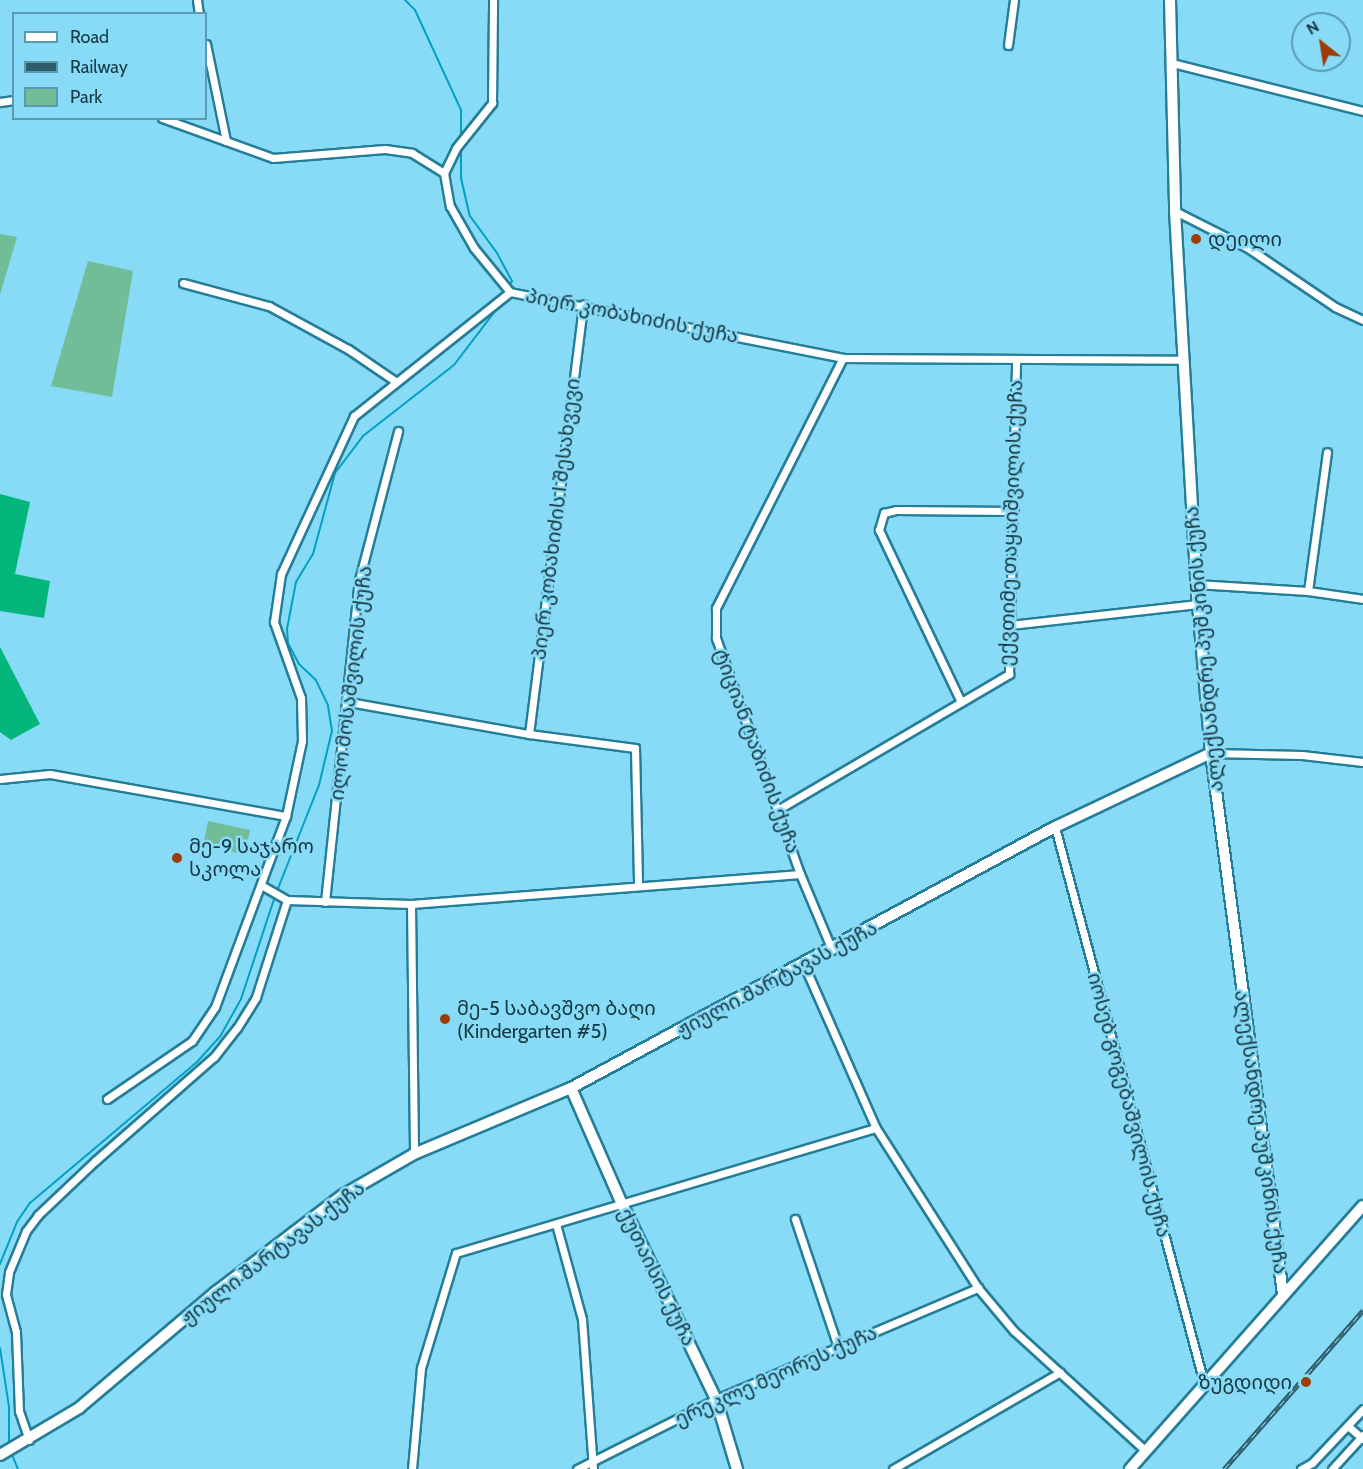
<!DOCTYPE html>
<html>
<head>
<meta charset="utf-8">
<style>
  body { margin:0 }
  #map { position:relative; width:1363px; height:1469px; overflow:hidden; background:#88dbf7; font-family:Cabin,"Noto Sans Georgian",sans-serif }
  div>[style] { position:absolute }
  .green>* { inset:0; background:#71bd98; transform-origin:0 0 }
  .forest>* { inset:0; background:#05b67c }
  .stream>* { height:2px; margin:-1px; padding:0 1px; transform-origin:1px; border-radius:1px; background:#02a0c4 }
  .roads { filter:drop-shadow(2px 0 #257e97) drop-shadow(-2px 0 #257e97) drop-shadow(0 2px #257e97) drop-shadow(0 -2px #257e97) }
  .street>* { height:7px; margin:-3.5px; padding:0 3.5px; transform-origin:3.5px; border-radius:3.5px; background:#fff }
  .secondary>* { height:10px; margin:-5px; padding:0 5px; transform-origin:5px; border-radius:5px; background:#fff }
  .rail>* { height:4.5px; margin-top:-2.25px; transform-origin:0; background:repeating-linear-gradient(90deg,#88dbf7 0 7px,#2f5c6b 0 14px); box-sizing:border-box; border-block:2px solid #2f5c6b }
  .dots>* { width:16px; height:16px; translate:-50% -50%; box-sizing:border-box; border:3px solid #88dbf7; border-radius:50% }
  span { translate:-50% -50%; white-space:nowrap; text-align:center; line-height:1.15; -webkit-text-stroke:5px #88dbf7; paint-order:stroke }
  .poi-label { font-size:20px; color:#163944 }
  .left { translate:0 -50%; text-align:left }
  .right { translate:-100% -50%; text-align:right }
  .street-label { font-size:20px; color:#163944 }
  .legend { position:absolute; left:12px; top:12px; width:195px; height:108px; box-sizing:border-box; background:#88dbf7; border:2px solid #5a9aaf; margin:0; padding:8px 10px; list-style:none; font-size:18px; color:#163944 }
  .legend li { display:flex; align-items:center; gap:12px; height:30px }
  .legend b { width:30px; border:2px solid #5a9aaf }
  .north { position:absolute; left:1291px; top:12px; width:60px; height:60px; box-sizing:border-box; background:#88dbf7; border:2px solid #5a9aaf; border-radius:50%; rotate:330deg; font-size:16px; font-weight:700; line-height:24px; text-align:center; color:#163944 }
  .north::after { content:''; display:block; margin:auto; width:21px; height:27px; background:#9f3b07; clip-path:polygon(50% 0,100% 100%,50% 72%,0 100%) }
</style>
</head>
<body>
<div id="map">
  <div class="green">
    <div style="clip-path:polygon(0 234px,17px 237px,0 295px)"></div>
    <div style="clip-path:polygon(88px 261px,133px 271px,112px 397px,51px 386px)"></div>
    <div style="left:208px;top:821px;width:43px;height:25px;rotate:12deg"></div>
  </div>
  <div class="forest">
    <div style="clip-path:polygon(0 494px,30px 502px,15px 574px,50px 581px,44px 618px,0 611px)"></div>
    <div style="clip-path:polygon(0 647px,40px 724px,11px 740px,0 732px)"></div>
  </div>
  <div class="stream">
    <div style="left:405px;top:0;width:14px;rotate:45deg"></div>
    <div style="left:415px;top:10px;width:110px;rotate:65.3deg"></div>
    <div style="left:461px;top:110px;width:29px;rotate:90deg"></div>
    <div style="left:461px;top:144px;width:34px;rotate:90deg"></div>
    <div style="left:461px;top:178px;width:39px;rotate:77deg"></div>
    <div style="left:470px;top:216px;width:46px;rotate:53.9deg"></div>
    <div style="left:497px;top:253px;width:32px;rotate:62deg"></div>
    <div style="left:512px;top:281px;width:6px;rotate:121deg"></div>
    <div style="left:277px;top:891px;width:114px;rotate:-68.4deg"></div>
    <div style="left:319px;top:785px;width:56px;rotate:-76.5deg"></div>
    <div style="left:332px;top:731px;width:26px;rotate:-99deg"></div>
    <div style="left:328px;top:705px;width:28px;rotate:-116deg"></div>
    <div style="left:316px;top:680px;width:23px;rotate:-137deg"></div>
    <div style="left:299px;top:664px;width:24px;rotate:-118deg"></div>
    <div style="left:288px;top:643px;width:14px;rotate:-94deg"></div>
    <div style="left:287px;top:629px;width:48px;rotate:-79.2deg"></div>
    <div style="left:296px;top:582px;width:33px;rotate:-59deg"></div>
    <div style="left:313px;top:554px;width:84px;rotate:-74.8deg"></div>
    <div style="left:335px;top:473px;width:46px;rotate:-52.9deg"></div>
    <div style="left:363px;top:436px;width:115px;rotate:-38deg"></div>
    <div style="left:454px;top:365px;width:79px;rotate:-52.7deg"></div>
    <div style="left:0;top:1264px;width:45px;rotate:-68deg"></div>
    <div style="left:17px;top:1222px;width:23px;rotate:-56deg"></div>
    <div style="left:30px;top:1203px;width:219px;rotate:-40.2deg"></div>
    <div style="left:197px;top:1062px;width:36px;rotate:-48deg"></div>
    <div style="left:221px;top:1035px;width:41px;rotate:-60.9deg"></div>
    <div style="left:241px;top:999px;width:108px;rotate:-71.7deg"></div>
    <div style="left:0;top:1348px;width:60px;rotate:81.3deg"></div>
    <div style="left:9px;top:1407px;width:37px;rotate:90deg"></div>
    <div style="left:11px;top:1452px;width:18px;rotate:68deg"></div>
  </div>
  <div class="roads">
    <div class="street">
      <div style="left:197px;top:0;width:14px;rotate:82deg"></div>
      <div style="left:206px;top:44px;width:99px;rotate:78.3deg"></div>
      <div style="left:1008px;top:45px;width:45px;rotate:-82.4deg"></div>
      <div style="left:1172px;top:63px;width:197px;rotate:14.1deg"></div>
      <div style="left:0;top:102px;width:14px;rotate:-8deg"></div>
      <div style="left:162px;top:118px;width:118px;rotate:19.8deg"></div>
      <div style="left:273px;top:158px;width:112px;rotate:-4.6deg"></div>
      <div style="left:385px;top:149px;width:27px;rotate:8deg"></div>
      <div style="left:412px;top:153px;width:38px;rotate:32deg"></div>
      <div style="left:444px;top:173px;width:34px;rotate:80deg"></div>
      <div style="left:450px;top:206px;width:48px;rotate:60.3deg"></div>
      <div style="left:474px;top:248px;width:57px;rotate:50.7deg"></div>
      <div style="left:444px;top:173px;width:28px;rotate:-64deg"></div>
      <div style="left:456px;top:148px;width:58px;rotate:-51.3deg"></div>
      <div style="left:492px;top:103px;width:103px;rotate:-89.4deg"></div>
      <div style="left:1175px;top:211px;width:82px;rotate:26.9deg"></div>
      <div style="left:1248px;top:248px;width:105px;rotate:34.1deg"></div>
      <div style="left:1335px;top:307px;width:31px;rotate:25deg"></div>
      <div style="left:183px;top:283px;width:89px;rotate:15deg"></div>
      <div style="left:269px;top:306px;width:90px;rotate:28.6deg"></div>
      <div style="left:348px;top:349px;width:57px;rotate:34.2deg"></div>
      <div style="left:510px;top:292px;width:339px;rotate:11.2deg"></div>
      <div style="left:843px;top:358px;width:339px;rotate:0.3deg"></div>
      <div style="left:1196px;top:584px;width:112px;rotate:3.6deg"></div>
      <div style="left:1308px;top:591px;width:56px;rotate:8.3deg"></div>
      <div style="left:1308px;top:591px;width:140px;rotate:-82.2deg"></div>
      <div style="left:1010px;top:625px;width:189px;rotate:-6.4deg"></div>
      <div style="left:349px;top:702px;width:183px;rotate:10.1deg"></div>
      <div style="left:529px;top:734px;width:107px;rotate:7.5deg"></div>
      <div style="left:635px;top:748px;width:135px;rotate:88.7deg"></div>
      <div style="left:961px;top:702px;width:191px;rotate:-115.5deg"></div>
      <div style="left:879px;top:530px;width:18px;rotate:-74deg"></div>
      <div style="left:884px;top:513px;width:12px;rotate:-14deg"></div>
      <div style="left:896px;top:510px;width:118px;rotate:0.5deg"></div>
      <div style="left:529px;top:734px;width:433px;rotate:-82.8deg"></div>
      <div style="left:1211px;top:753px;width:91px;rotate:1.3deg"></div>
      <div style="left:1302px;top:755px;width:61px;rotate:6.5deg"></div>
      <div style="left:0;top:779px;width:50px;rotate:-5.7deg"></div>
      <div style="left:50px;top:774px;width:240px;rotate:10.1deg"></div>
      <div style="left:779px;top:809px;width:267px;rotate:-30.4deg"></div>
      <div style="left:1009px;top:674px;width:314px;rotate:-88.7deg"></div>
      <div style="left:1055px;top:827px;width:576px;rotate:75deg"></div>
      <div style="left:261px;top:885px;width:30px;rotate:30deg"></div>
      <div style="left:287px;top:900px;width:124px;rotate:1.8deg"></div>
      <div style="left:411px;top:904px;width:390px;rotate:-4.4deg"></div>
      <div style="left:325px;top:902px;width:324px;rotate:-84deg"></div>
      <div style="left:359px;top:580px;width:154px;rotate:-75.3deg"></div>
      <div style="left:411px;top:904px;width:250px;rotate:89.3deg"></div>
      <div style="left:832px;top:950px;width:82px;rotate:-112.8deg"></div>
      <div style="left:800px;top:874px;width:251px;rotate:-109.6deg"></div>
      <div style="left:716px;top:638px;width:30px;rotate:-90deg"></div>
      <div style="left:716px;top:608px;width:280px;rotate:-63.1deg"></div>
      <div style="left:804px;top:965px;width:178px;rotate:66.2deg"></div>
      <div style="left:876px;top:1128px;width:190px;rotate:57.5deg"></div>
      <div style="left:978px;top:1288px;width:56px;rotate:50.1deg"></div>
      <div style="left:1014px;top:1331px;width:178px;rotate:42.3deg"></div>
      <div style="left:107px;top:1099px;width:103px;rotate:-34.3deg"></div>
      <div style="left:192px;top:1041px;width:41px;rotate:-55.9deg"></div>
      <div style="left:215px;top:1007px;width:204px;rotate:-69.6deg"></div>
      <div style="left:286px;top:816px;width:77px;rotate:-78deg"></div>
      <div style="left:302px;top:741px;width:43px;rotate:-91.3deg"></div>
      <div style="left:301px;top:698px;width:81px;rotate:-109.6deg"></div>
      <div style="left:274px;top:622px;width:49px;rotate:-81.7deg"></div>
      <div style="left:281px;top:574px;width:174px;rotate:-65.2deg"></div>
      <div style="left:354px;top:416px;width:199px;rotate:-38.5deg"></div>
      <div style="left:795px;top:1219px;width:135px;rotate:71.4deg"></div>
      <div style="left:556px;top:1224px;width:98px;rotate:74.7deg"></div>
      <div style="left:582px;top:1319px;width:150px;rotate:85.8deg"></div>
      <div style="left:1348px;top:1426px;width:20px;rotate:41deg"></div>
      <div style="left:29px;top:1440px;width:31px;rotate:-109deg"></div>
      <div style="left:19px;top:1411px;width:79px;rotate:-92.2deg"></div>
      <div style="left:16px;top:1332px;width:39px;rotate:-105deg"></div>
      <div style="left:6px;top:1294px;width:22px;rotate:-82deg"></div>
      <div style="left:9px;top:1272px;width:44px;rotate:-67.5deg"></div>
      <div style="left:26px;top:1231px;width:20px;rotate:-53deg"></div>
      <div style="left:38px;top:1215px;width:79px;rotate:-43.5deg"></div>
      <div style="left:95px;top:1161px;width:158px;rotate:-41.2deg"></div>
      <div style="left:214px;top:1057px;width:37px;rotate:-52deg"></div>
      <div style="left:237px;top:1028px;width:36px;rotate:-58deg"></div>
      <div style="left:256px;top:997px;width:102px;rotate:-72.3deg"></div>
      <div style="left:412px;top:1469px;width:101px;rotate:-84.9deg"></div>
      <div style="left:421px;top:1368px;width:120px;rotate:-73.1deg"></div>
      <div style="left:456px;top:1253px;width:438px;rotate:-16.6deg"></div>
      <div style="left:577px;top:1469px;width:156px;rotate:-26.7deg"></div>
      <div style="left:716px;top:1399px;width:285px;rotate:-23deg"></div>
      <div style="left:893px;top:1469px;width:193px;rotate:-30.1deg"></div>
      <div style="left:1301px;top:1469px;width:13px;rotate:-29deg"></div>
      <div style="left:1312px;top:1463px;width:74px;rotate:-46.6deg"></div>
      <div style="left:1332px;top:1469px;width:46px;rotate:-47.6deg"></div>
    </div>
    <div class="secondary">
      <div style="left:1170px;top:0;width:211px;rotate:88.6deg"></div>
      <div style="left:1175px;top:211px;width:394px;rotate:86.7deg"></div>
      <div style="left:1198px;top:604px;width:150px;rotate:85deg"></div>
      <div style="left:1211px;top:753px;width:546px;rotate:82.42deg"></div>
      <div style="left:571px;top:1088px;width:127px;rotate:66.3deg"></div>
      <div style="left:622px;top:1204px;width:216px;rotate:64.3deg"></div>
      <div style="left:716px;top:1399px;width:73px;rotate:73.3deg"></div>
      <div style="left:0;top:1455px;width:92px;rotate:-30.7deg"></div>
      <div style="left:79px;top:1408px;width:180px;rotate:-40.3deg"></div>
      <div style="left:216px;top:1292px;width:160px;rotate:-37.4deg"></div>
      <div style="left:343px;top:1195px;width:82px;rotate:-30deg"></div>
      <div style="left:414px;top:1154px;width:170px;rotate:-22.8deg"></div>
      <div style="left:571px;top:1088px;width:550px;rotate:-28.34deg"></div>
      <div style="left:1055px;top:827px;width:173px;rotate:-25.4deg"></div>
      <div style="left:1130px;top:1469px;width:351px;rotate:-48.5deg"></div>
    </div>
  </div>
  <div class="rail">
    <div style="left:1224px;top:1469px;width:211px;rotate:-48.8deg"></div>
  </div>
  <div class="dots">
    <div style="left:1196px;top:239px;background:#9f3b07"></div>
    <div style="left:177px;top:858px;background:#9f3b07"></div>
    <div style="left:445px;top:1019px;background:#9f3b07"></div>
    <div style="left:1306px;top:1382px;background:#9f3b07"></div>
  </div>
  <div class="poi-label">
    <span class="left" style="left:1208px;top:239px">დეილი</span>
    <span class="left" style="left:189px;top:858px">მე-9 საჯარო<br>სკოლა</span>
    <span class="left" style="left:457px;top:1020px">მე-5 საბავშვო ბაღი<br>(Kindergarten #5)</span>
    <span class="right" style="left:1292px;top:1382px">ზუგდიდი</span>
  </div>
  <div class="street-label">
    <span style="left:632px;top:316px;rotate:11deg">პიერ კობახიძის ქუჩა</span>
    <span style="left:556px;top:519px;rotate:-83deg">პიერ კობახიძის I შესახვევი</span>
    <span style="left:1011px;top:523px;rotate:-88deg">ექვთიმე თაყაიშვილის ქუჩა</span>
    <span style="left:1204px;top:649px;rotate:-95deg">ალექსანდრე პუშკინის ქუჩა</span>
    <span style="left:351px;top:683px;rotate:-83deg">ილო მოსაშვილის ქუჩა</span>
    <span style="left:757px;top:751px;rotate:70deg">ტიციან ტაბიძის ქუჩა</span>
    <span style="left:777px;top:979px;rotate:-28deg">ჟიული შარტავას ქუჩა</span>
    <span style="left:1129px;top:1105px;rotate:75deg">იოსებ გოგებაშვილის ქუჩა</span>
    <span style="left:1261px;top:1132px;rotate:82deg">ალექსანდრე პუშკინის ქუჩა</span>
    <span style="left:273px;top:1253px;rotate:-37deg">ჟიული შარტავას ქუჩა</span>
    <span style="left:657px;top:1277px;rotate:64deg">ქუთაისის ქუჩა</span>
    <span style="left:776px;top:1376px;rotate:-24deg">ერეკლე მეორეს ქუჩა</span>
  </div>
  <ul class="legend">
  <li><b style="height:8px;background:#fff"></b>Road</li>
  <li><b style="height:8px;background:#2f5c6b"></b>Railway</li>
  <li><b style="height:16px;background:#71bd98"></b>Park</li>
  </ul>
  <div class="north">N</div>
</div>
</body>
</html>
